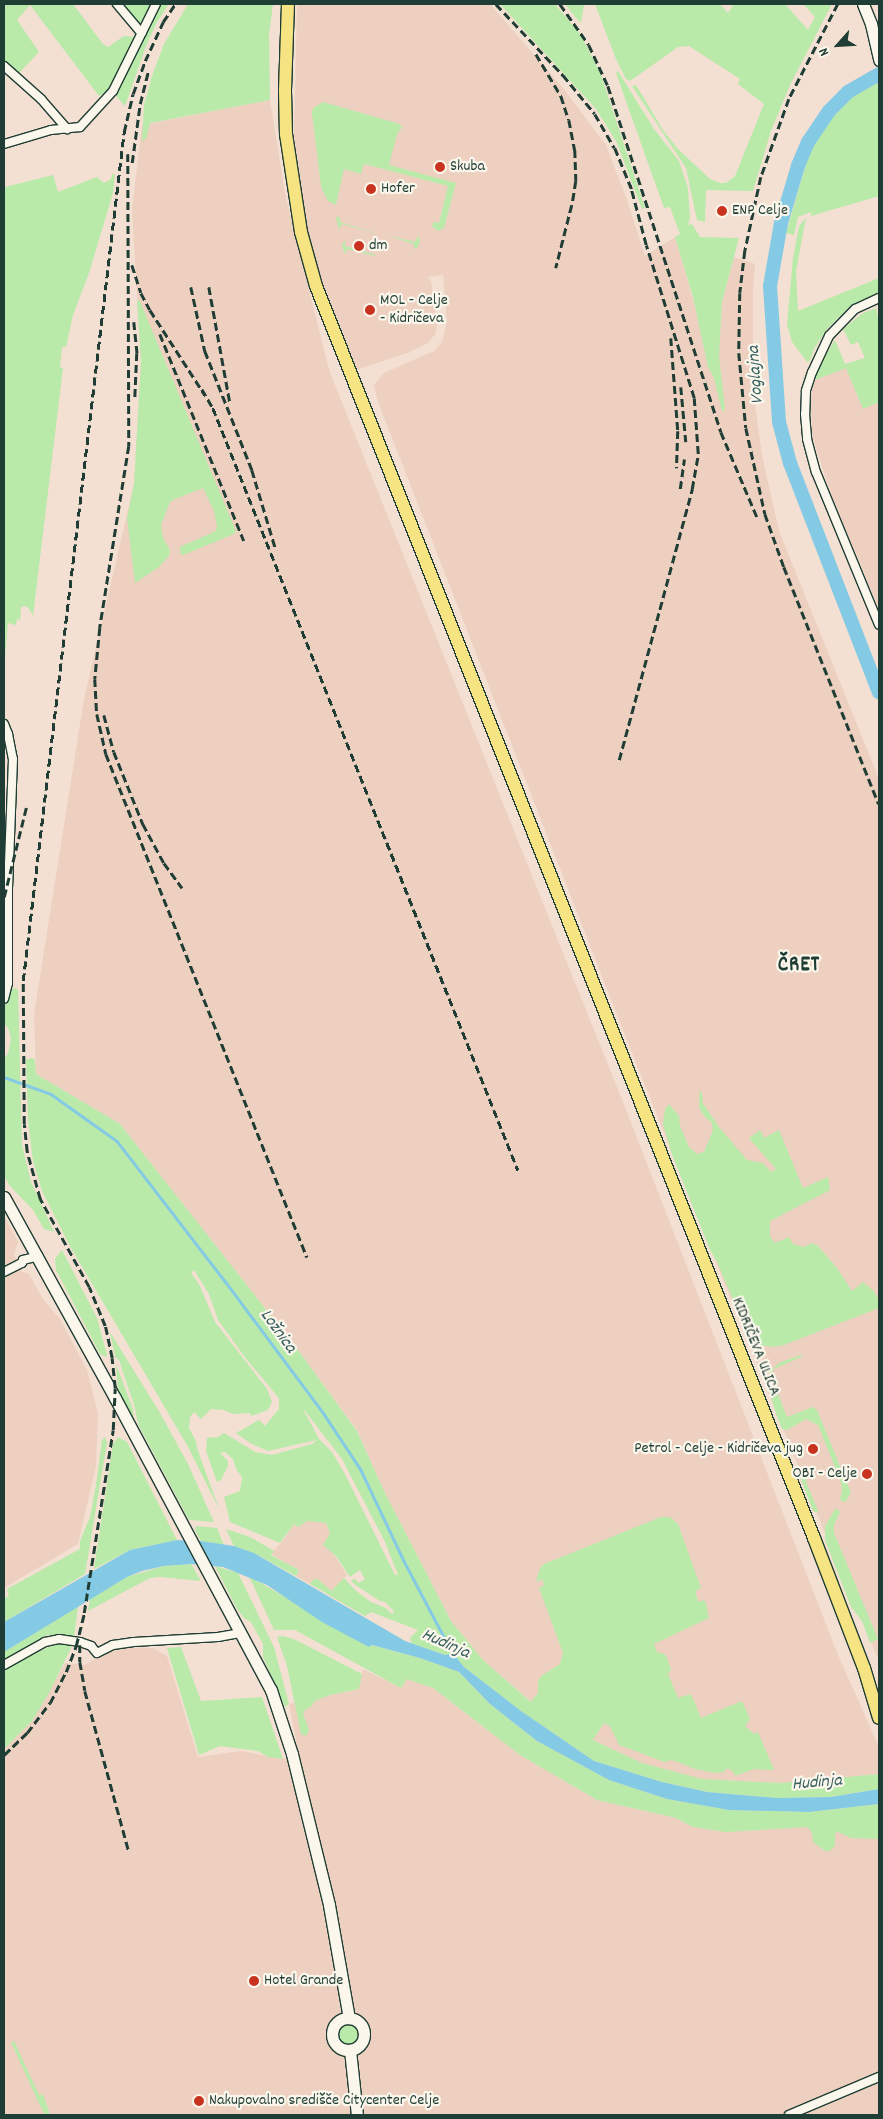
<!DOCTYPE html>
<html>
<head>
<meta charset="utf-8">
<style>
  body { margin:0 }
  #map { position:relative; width:883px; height:2119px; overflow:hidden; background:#f3e0d2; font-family:Dekko,sans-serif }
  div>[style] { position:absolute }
  .built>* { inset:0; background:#edd0c0 }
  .green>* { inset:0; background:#b9eaaa }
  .round { border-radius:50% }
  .water>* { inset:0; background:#84cae5 }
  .stream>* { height:2.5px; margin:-1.25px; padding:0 1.25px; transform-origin:1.25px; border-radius:1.25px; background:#84cae5 }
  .river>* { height:14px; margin:-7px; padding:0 7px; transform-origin:7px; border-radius:7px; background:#84cae5 }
  .roads { filter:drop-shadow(1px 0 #1f3d34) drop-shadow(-1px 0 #1f3d34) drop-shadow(0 1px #1f3d34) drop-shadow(0 -1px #1f3d34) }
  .street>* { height:8px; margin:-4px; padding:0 4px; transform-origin:4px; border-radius:4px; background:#fbf7ec }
  .secondary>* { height:11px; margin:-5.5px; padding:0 5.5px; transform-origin:5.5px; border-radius:5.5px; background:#fbf7ec }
  .secondary>.ring { margin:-5.5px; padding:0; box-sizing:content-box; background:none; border:11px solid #fbf7ec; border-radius:50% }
  .primary>* { height:12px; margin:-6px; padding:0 6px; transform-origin:6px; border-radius:6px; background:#f6e381 }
  .rail>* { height:2.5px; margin-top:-1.25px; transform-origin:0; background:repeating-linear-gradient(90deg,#1f3d34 0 8px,transparent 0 12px) }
  .dots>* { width:14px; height:14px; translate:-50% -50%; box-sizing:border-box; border:2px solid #fbf7ec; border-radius:50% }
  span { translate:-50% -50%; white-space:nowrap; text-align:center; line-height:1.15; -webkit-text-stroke:4.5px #fbf7ec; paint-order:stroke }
  .poi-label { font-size:16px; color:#1f3d34 }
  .left { translate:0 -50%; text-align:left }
  .right { translate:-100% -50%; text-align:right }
  .street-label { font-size:16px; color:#1f3d34 }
  .water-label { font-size:18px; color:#386060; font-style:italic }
  .district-label { font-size:21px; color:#1f3d34; font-weight:700; letter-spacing:1px }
  .frame { position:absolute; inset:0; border:5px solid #1f3d34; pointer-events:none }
  .north { position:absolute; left:813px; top:20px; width:50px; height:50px; -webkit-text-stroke:4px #fbf7ec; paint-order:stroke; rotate:244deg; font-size:14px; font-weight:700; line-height:20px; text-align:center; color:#1f3d34 }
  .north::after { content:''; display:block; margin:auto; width:18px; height:22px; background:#1f3d34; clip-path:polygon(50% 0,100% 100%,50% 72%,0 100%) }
</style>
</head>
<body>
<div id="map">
  <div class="built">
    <div style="clip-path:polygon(297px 4px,490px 4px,563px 88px,606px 145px,627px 200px,645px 256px,675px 237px,701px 327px,721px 322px,722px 302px,734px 257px,755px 264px,753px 289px,753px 390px,762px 455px,779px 531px,879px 779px,879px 1661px,832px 1551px,628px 1043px,378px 402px,374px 385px,384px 373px,434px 351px,442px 342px,447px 322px,443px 275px,427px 277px,431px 281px,437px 321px,436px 333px,428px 343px,407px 353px,356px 370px,321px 281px,313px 257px,307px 225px,294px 135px)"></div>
    <div style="clip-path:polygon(270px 100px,285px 193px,329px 370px,625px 1107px,838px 1655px,879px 1747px,879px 1774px,780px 1783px,702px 1779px,642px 1763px,593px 1740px,532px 1702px,483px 1660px,451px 1621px,384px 1491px,357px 1430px,298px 1350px,120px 1124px,36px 1074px,34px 1014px,84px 699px,134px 484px,141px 362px,132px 209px,142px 125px)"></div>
    <div style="clip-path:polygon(846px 367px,863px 408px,879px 402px,879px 609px,831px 494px,812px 436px,811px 393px,815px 380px)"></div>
    <div style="clip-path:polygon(4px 1216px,18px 1242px,14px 1254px,22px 1272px,29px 1274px,43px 1299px,60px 1319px,87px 1370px,98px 1413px,96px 1466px,78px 1544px,4px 1588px)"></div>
    <div style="clip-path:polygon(307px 1521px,326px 1523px,330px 1533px,329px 1538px,331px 1550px,347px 1575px,331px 1591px,314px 1579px,310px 1584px,296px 1576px,299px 1570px,271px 1554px,284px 1539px,294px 1524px)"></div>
    <div style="clip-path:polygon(126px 1648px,153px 1648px,167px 1656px,198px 1757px,241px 1751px,283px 1759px,299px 1755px,289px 1704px,359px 1689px,363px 1669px,401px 1688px,407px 1679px,433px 1688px,520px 1755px,597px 1800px,676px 1818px,693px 1827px,726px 1832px,792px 1828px,879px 1818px,879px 2115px,4px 2115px,4px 1749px,32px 1721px,65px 1663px,84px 1665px,106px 1653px)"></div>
  </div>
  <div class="green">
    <div style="clip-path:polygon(4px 4px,73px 4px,103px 44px,108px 47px,124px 36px,134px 37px,131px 49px,110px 90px,104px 97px,102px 94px,99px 96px,30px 5px,17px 20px,39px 52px,18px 74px,4px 61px)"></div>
    <div style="clip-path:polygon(122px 4px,153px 4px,142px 23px,139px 23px)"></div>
    <div style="clip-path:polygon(159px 4px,169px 4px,157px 22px,146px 46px,125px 106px,114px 94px,123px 80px)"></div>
    <div style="clip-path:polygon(188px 4px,273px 4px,269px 34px,270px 100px,150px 123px,146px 139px,142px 141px,144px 105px,152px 76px,164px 44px)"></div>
    <div style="clip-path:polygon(500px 4px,555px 4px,580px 34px,600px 72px,645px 208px,642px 209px,617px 143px,596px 109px)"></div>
    <div style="clip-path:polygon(565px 4px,584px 4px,581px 23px,576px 18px)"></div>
    <div style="clip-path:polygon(595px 4px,720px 4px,728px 13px,734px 4px,785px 4px,808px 30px,815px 17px,803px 4px,832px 4px,790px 85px,771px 131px,753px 191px,706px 190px,705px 222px,697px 220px,686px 168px,632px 86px,636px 85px,663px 130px,678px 149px,710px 179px,720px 183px,726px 183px,735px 176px,764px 104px,738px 84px,740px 79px,689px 46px,678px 47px,630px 81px,626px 79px,616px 59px)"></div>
    <div style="clip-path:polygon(618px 71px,654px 129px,679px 161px,688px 188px,690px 218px,688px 225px,692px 224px,700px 237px,739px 238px,722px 302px,719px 356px,725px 410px,722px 411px,714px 378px,708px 367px,693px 297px,675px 237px,680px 234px,670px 207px,664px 208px,616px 73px)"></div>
    <div style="clip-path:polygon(879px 82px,879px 196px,811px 216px,811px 212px,798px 217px,794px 235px,786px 233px,810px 150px,833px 116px,850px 98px)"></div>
    <div style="clip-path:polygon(323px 102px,400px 124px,402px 127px,397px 134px,389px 165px,456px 183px,444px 228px,438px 231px,432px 226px,434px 222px,439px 223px,448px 186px,364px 164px,361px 174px,344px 169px,336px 205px,328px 201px,321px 187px,312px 113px,313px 108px)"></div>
    <div style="clip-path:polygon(112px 174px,115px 174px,113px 193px,89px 273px,73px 315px,66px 347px,62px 347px,60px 367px,63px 368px,33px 616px,30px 610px,26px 606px,21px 607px,20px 621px,17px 618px,16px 625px,8px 623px,4px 670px,4px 181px,5px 187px,53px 175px,58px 192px,97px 177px,104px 183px,111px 179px)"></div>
    <div style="clip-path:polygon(339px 216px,340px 222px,381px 235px,342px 224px,339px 229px,336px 218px)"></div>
    <div style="clip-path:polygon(806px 218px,796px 271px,798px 311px,879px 278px,879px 293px,860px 302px,840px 316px,827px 329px,814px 349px,810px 361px,807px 362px,792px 342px,787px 324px,793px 258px,799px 226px)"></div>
    <div style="clip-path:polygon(387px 235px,415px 242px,418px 236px,420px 240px,418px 247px,414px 249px,414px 244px)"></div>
    <div style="clip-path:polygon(345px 240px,345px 246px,376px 255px,375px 256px,347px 249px,345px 254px,342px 245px)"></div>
    <div style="clip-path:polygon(137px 300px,140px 301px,144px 311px,236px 531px,234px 534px,183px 555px,180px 553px,180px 547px,216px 531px,217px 526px,214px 511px,203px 488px,175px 499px,170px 502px,161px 525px,163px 538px,170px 550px,169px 556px,159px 567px,135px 583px,127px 518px,134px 484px,141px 362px)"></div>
    <div style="clip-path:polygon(876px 308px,879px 321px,879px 402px,863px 409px,846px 368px,815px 380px,820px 364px,835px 340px,845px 364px,865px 358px,858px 342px,851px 345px,843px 329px,863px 313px)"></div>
    <div style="clip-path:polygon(16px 988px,18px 990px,22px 1145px,31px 1182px,54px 1232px,44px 1229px,33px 1210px,10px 1186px,4px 1176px,4px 1058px,8px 1054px,11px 1039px,9px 1030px,4px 1023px,4px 1009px,12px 989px)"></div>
    <div style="clip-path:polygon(evenodd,32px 1058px,35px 1060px,36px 1074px,120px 1124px,298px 1350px,357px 1431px,384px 1491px,451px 1621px,483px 1660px,531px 1702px,538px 1693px,538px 1682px,541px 1676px,560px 1664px,563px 1653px,539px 1588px,544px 1585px,542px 1579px,536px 1582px,540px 1568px,544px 1564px,661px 1517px,670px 1517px,678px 1524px,701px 1588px,696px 1591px,696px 1595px,699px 1602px,704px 1600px,706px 1603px,709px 1618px,654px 1644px,657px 1652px,665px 1654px,668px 1661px,671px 1670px,668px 1674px,678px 1698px,691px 1694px,701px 1718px,742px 1701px,750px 1719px,745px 1726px,754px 1734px,758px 1732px,774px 1770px,754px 1769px,735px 1776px,733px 1771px,727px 1768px,724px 1772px,715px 1773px,695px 1769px,672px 1760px,664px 1762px,619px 1745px,610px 1726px,604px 1723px,593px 1740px,642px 1763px,702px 1779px,780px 1783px,879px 1774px,879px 1789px,831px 1797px,777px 1798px,707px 1792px,662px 1782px,594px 1761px,521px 1711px,464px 1667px,453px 1653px,446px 1655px,412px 1644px,410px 1638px,418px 1630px,371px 1612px,365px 1616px,310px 1584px,314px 1579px,318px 1579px,331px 1591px,344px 1578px,355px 1590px,371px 1602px,386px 1608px,392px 1614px,394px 1611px,385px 1602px,380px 1601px,354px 1584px,351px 1580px,355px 1579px,359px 1583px,365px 1579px,360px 1570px,350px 1577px,336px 1556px,323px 1545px,330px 1533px,326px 1523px,307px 1521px,298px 1527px,294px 1524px,280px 1543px,230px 1522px,224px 1497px,240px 1491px,242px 1477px,236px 1469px,233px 1459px,225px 1452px,220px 1453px,228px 1461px,228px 1466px,221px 1480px,217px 1482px,206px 1451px,207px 1438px,218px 1437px,224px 1433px,255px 1452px,272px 1455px,312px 1444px,317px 1440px,268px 1451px,250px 1443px,236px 1433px,259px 1420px,265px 1426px,279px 1409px,279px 1398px,247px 1360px,218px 1320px,209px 1294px,194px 1270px,191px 1273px,199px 1284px,215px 1322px,267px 1389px,272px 1402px,268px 1410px,251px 1416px,250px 1413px,233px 1414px,224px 1410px,211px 1409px,201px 1419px,194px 1412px,190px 1417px,189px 1428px,196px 1441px,197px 1448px,219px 1509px,187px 1445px,71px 1248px,42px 1191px,33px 1161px,28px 1121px,26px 1060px,32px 1058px,302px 1407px,342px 1459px,385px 1542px,398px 1575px,395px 1575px,345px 1474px,332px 1452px,319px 1439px,302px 1407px)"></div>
    <div style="clip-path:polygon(700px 1089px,703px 1097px,702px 1102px,719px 1127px,747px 1160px,763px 1163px,771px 1172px,776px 1169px,749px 1138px,760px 1130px,764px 1138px,779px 1130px,803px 1188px,828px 1177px,830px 1190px,770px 1221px,770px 1236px,775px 1243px,789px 1237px,793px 1244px,804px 1247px,812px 1243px,817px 1245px,837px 1268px,852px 1291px,863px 1282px,874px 1291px,879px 1301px,879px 1308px,784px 1345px,774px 1347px,758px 1345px,746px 1330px,717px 1262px,710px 1250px,671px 1152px,663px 1124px,665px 1109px,669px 1104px,679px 1116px,680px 1126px,689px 1147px,697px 1154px,704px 1152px,713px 1130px,712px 1123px,703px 1115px,699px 1107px)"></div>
    <div style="clip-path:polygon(62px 1250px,97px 1318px,107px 1355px,106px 1357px,100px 1354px,56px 1270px,55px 1259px)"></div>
    <div style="clip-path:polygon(110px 1332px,160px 1413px,188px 1464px,214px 1522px,189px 1520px,138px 1424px,135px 1408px,119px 1360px,115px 1357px)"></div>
    <div style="clip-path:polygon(801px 1355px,803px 1356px,774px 1369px,771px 1376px,787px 1417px,813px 1407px,817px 1410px,851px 1493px,845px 1502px,840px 1500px,842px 1491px,841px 1482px,818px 1425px,806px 1419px,787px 1430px,782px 1429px,776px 1414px,768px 1386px,770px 1371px,781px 1362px)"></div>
    <div style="clip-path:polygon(116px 1364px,133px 1409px,134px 1422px,118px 1391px)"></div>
    <div style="clip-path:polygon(105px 1437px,107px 1443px,85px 1574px,4px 1622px,4px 1598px,9px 1596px,7px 1589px,80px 1549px,80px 1541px,90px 1517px,96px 1485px,102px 1440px)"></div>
    <div style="clip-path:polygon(118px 1437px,127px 1442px,177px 1540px,130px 1550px,94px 1569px,113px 1444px)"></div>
    <div style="clip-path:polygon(800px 1477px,807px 1479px,806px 1482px,819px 1513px,813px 1511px)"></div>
    <div style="clip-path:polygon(836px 1508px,840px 1512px,834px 1525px,834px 1533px,878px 1639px,870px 1643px,862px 1621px,851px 1607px,825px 1540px,825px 1526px)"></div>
    <div style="clip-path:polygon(196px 1526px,217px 1528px,224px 1545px,201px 1541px,195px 1530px)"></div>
    <div style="clip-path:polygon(226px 1529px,250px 1537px,274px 1551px,271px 1555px,299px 1570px,296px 1576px,254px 1553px,234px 1546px)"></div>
    <div style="clip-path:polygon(191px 1564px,201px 1581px,160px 1577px,150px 1578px,88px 1611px,90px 1599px,127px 1577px,164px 1566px)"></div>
    <div style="clip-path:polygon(215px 1566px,238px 1573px,274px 1647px,289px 1704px,285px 1707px,263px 1657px,263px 1644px,251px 1622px,244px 1618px,237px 1609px)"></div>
    <div style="clip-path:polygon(249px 1576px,370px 1647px,371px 1645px,420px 1658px,459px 1672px,490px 1704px,537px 1741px,609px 1780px,667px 1799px,729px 1810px,809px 1812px,879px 1804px,879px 1839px,851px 1838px,838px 1832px,835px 1833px,835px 1846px,830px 1851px,825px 1851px,813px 1842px,812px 1833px,808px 1827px,726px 1832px,693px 1827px,676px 1818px,597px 1800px,520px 1755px,433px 1688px,407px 1679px,401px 1688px,295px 1630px,274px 1630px)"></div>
    <div style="clip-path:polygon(78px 1606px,74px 1639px,57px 1635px,47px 1635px,4px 1662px,4px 1652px)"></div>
    <div style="clip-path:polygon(283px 1636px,294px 1639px,362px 1674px,359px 1689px,330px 1695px,315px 1701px,311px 1707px,306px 1709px,303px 1713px,309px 1730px,306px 1736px,301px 1734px,287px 1666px,277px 1637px)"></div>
    <div style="clip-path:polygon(64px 1642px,71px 1644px,72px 1646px,50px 1691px,32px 1721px,4px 1749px,5px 1669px,46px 1648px)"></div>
    <div style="clip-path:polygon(181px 1647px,201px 1701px,262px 1697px,283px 1759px,268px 1757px,258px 1751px,220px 1746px,199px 1755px,167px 1648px)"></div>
    <div class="round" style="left:338px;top:2023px;width:22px;height:22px"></div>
    <div style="clip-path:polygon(14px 2041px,39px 2095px,43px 2094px,50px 2115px,45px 2115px,36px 2097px,11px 2042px)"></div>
  </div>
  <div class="water">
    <div style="clip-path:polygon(177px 1540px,201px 1541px,234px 1546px,254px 1553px,405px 1641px,445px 1655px,453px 1653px,464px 1667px,521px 1711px,594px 1761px,662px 1782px,707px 1792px,777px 1798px,831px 1797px,879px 1789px,879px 1804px,809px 1812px,729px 1810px,667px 1799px,609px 1780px,537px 1741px,490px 1704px,459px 1672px,420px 1658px,372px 1645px,369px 1647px,322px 1622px,267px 1585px,223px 1567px,191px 1564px,164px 1566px,142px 1571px,127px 1577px,4px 1652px,4px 1622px,130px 1550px)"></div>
  </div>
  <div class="stream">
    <div style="left:4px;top:1077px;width:50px;rotate:19.9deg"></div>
    <div style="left:51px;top:1094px;width:81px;rotate:35.5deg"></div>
    <div style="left:117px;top:1141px;width:177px;rotate:52.4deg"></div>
    <div style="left:225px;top:1281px;width:166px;rotate:53.3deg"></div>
    <div style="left:324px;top:1414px;width:67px;rotate:56.5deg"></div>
    <div style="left:361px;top:1470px;width:101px;rotate:64.7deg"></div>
    <div style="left:404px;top:1561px;width:107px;rotate:62.2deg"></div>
  </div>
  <div class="river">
    <div style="left:879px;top:74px;width:36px;rotate:150deg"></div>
    <div style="left:848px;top:92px;width:27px;rotate:135deg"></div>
    <div style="left:829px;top:111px;width:37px;rotate:124deg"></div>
    <div style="left:808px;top:142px;width:26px;rotate:113deg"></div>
    <div style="left:798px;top:166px;width:59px;rotate:106.6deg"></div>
    <div style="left:781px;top:223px;width:64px;rotate:99.9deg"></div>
    <div style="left:770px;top:286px;width:136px;rotate:86.2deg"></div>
    <div style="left:779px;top:422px;width:42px;rotate:75deg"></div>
    <div style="left:790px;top:463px;width:246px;rotate:68.8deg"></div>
  </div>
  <div class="roads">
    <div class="street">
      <div style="left:117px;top:4px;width:38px;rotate:50deg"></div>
      <div style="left:4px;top:66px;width:50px;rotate:41.7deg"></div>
      <div style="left:41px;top:99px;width:40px;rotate:49deg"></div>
      <div style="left:4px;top:144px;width:49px;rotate:-16.6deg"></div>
      <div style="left:51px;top:130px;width:29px;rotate:-6deg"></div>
      <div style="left:80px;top:127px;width:49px;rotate:-47.5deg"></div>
      <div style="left:113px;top:91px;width:97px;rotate:-63.7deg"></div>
      <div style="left:879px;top:298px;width:26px;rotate:155deg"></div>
      <div style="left:855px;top:309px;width:37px;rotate:134deg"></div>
      <div style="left:829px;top:336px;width:40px;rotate:115deg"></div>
      <div style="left:812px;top:372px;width:20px;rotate:108deg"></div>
      <div style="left:806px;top:391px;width:23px;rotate:92deg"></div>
      <div style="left:805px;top:414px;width:25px;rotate:85deg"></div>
      <div style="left:807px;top:439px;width:34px;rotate:75deg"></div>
      <div style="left:816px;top:472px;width:165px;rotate:67.6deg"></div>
      <div style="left:4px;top:724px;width:11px;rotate:68deg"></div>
      <div style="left:8px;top:734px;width:25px;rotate:79deg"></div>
      <div style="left:13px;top:759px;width:128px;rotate:92.2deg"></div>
      <div style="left:8px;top:887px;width:96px;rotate:90deg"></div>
      <div style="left:8px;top:983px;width:16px;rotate:104deg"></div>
      <div style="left:4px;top:1272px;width:20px;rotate:-27deg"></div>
      <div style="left:22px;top:1263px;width:3px;rotate:-72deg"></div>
      <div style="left:23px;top:1260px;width:16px;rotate:-14deg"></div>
      <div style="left:4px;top:1665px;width:47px;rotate:-29.3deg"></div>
      <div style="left:45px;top:1642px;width:14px;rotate:-12deg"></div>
      <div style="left:59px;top:1639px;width:21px;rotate:8deg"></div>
      <div style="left:80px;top:1642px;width:12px;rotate:20deg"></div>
      <div style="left:91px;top:1646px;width:9px;rotate:49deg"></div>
      <div style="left:97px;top:1653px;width:18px;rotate:-27deg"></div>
      <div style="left:113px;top:1645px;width:21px;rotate:-8deg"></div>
      <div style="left:134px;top:1642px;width:84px;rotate:-3.4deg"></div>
      <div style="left:218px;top:1637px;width:22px;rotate:-10deg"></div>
      <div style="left:789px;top:2115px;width:98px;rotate:-22.9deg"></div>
    </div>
    <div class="secondary">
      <div style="left:863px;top:4px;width:22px;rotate:68deg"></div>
      <div style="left:871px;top:24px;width:37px;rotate:77deg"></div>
      <div style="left:4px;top:1197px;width:230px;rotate:61.1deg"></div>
      <div style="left:115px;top:1398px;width:331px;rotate:61.9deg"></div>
      <div style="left:271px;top:1690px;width:67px;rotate:71.8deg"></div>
      <div style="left:292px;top:1754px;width:155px;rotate:76.2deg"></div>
      <div style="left:329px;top:1905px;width:115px;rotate:80deg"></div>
      <div class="ring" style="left:332px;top:2018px;width:21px;height:21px"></div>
      <div style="left:350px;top:2050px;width:65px;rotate:83.9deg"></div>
    </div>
    <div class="primary">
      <div style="left:288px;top:4px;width:87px;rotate:92deg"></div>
      <div style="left:285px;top:91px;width:43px;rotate:88.7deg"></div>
      <div style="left:286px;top:134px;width:99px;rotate:81.3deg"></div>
      <div style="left:301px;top:232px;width:56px;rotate:74.5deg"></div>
      <div style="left:316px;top:286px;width:1347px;rotate:68.31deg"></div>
      <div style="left:814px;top:1538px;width:139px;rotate:69deg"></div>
      <div style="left:864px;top:1668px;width:52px;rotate:73.3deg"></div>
    </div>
  </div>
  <div class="rail">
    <div style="left:496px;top:4px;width:98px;rotate:46.7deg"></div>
    <div style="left:563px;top:75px;width:50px;rotate:50.6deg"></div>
    <div style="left:595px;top:114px;width:39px;rotate:60deg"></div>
    <div style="left:615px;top:148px;width:48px;rotate:67.8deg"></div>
    <div style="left:560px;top:4px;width:50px;rotate:54.7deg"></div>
    <div style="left:589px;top:45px;width:45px;rotate:65.1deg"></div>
    <div style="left:608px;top:86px;width:364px;rotate:71.9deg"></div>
    <div style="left:721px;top:432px;width:92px;rotate:67deg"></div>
    <div style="left:838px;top:4px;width:107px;rotate:117.3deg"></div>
    <div style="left:789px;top:99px;width:83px;rotate:109.7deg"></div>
    <div style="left:761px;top:177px;width:76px;rotate:102.2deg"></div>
    <div style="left:745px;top:251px;width:42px;rotate:96.8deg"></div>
    <div style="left:740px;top:293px;width:60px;rotate:91deg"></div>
    <div style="left:739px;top:353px;width:75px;rotate:84.7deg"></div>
    <div style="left:746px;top:428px;width:88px;rotate:77.5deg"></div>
    <div style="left:765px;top:514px;width:56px;rotate:70.3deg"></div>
    <div style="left:784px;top:567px;width:255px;rotate:68.2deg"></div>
    <div style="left:536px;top:54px;width:49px;rotate:59.2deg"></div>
    <div style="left:561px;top:96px;width:25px;rotate:72deg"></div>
    <div style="left:569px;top:120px;width:31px;rotate:79deg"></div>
    <div style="left:575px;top:150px;width:31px;rotate:88deg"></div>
    <div style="left:576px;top:181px;width:24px;rotate:99deg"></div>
    <div style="left:572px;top:205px;width:65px;rotate:104.3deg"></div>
    <div style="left:128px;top:154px;width:292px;rotate:89.8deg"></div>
    <div style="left:129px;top:446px;width:184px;rotate:99.1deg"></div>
    <div style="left:100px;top:628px;width:51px;rotate:95.6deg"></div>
    <div style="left:95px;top:679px;width:35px;rotate:87deg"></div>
    <div style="left:97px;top:714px;width:41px;rotate:77.3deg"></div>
    <div style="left:106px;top:754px;width:542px;rotate:68.22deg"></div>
    <div style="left:132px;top:163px;width:60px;rotate:-82.3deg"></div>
    <div style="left:140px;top:104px;width:33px;rotate:-76deg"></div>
    <div style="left:132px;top:265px;width:29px;rotate:72deg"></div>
    <div style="left:141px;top:293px;width:19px;rotate:62deg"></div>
    <div style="left:150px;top:310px;width:101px;rotate:57.1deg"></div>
    <div style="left:191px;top:287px;width:66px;rotate:77.7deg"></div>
    <div style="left:205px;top:351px;width:128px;rotate:68.4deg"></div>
    <div style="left:252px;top:470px;width:84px;rotate:73.3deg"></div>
    <div style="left:209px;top:287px;width:117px;rotate:79.7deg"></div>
    <div style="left:134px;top:322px;width:31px;rotate:84deg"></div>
    <div style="left:137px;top:353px;width:46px;rotate:92.5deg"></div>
    <div style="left:160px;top:334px;width:223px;rotate:67.9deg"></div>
    <div style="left:671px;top:338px;width:93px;rotate:85.7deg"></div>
    <div style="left:678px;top:431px;width:37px;rotate:92deg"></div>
    <div style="left:681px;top:387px;width:55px;rotate:84.8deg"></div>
    <div style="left:202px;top:389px;width:22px;rotate:60deg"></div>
    <div style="left:213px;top:408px;width:821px;rotate:68.19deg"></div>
    <div style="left:680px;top:489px;width:30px;rotate:-82deg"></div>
    <div style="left:104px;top:715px;width:38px;rotate:75deg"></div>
    <div style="left:114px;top:752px;width:78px;rotate:68.1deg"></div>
    <div style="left:143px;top:824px;width:44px;rotate:61.7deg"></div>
    <div style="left:164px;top:863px;width:31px;rotate:54deg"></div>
    <div style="left:619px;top:760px;width:281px;rotate:-74.9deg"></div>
    <div style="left:692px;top:489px;width:36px;rotate:-80deg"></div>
    <div style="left:698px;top:454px;width:56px;rotate:-94.1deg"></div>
    <div style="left:694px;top:398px;width:160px;rotate:-107.4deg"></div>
    <div style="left:646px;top:245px;width:62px;rotate:-104.9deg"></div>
    <div style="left:4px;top:897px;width:92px;rotate:-76.1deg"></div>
    <div style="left:80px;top:1645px;width:17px;rotate:90deg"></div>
    <div style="left:80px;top:1662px;width:29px;rotate:80deg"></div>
    <div style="left:85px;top:1691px;width:167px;rotate:74.7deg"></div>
    <div style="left:4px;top:1755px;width:32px;rotate:-44deg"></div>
    <div style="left:27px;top:1733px;width:38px;rotate:-53deg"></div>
    <div style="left:50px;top:1703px;width:35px;rotate:-63deg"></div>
    <div style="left:66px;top:1672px;width:28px;rotate:-69deg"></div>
    <div style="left:76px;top:1646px;width:34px;rotate:-76deg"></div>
    <div style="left:84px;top:1613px;width:185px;rotate:-81deg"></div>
    <div style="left:113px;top:1430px;width:42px;rotate:-87.3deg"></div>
    <div style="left:115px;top:1388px;width:30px;rotate:-96deg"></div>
    <div style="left:112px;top:1358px;width:33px;rotate:-102deg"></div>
    <div style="left:105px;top:1326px;width:42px;rotate:-112.3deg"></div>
    <div style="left:89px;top:1287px;width:101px;rotate:-119.1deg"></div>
    <div style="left:40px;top:1199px;width:49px;rotate:-105.5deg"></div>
    <div style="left:27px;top:1152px;width:28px;rotate:-96deg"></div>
    <div style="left:24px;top:1124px;width:143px;rotate:-90.4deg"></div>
    <div style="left:23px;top:981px;width:855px;rotate:-83.22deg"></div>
    <div style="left:124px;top:132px;width:39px;rotate:-77deg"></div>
    <div style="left:133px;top:94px;width:35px;rotate:-70deg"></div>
    <div style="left:145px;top:61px;width:43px;rotate:-65.2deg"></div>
    <div style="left:163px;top:22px;width:22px;rotate:-56deg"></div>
  </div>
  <div class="dots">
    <div style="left:440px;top:167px;background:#c8321e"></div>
    <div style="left:371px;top:189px;background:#c8321e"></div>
    <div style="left:722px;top:211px;background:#c8321e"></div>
    <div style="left:359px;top:246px;background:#c8321e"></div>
    <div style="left:370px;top:310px;background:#c8321e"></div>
    <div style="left:813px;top:1449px;background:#c8321e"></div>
    <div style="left:867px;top:1474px;background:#c8321e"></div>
    <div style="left:254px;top:1981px;background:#c8321e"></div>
    <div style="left:199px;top:2101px;background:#c8321e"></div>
  </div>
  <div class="poi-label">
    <span class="left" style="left:450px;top:167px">Skuba</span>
    <span class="left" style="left:381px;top:189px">Hofer</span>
    <span class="left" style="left:732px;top:211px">ENP Celje</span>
    <span class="left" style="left:369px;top:246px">dm</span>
    <span class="left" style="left:380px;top:310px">MOL - Celje<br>- Kidričeva</span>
    <span class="right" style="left:803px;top:1449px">Petrol - Celje - Kidričeva jug</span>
    <span class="right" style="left:857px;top:1474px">OBI - Celje</span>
    <span class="left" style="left:264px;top:1981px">Hotel Grande</span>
    <span class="left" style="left:209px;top:2101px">Nakupovalno središče Citycenter Celje</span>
  </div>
  <div class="street-label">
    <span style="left:755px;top:1347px;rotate:68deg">KIDRIČEVA ULICA</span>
  </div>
  <div class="water-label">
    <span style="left:757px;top:375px;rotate:-94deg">Voglajna</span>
    <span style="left:277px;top:1332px;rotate:54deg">Ložnica</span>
    <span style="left:445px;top:1645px;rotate:24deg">Hudinja</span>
    <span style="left:817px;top:1784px;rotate:-5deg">Hudinja</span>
  </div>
  <div class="district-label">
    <span style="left:799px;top:966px">ČRET</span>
  </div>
  <div class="frame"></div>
  <div class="north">N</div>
</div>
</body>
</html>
